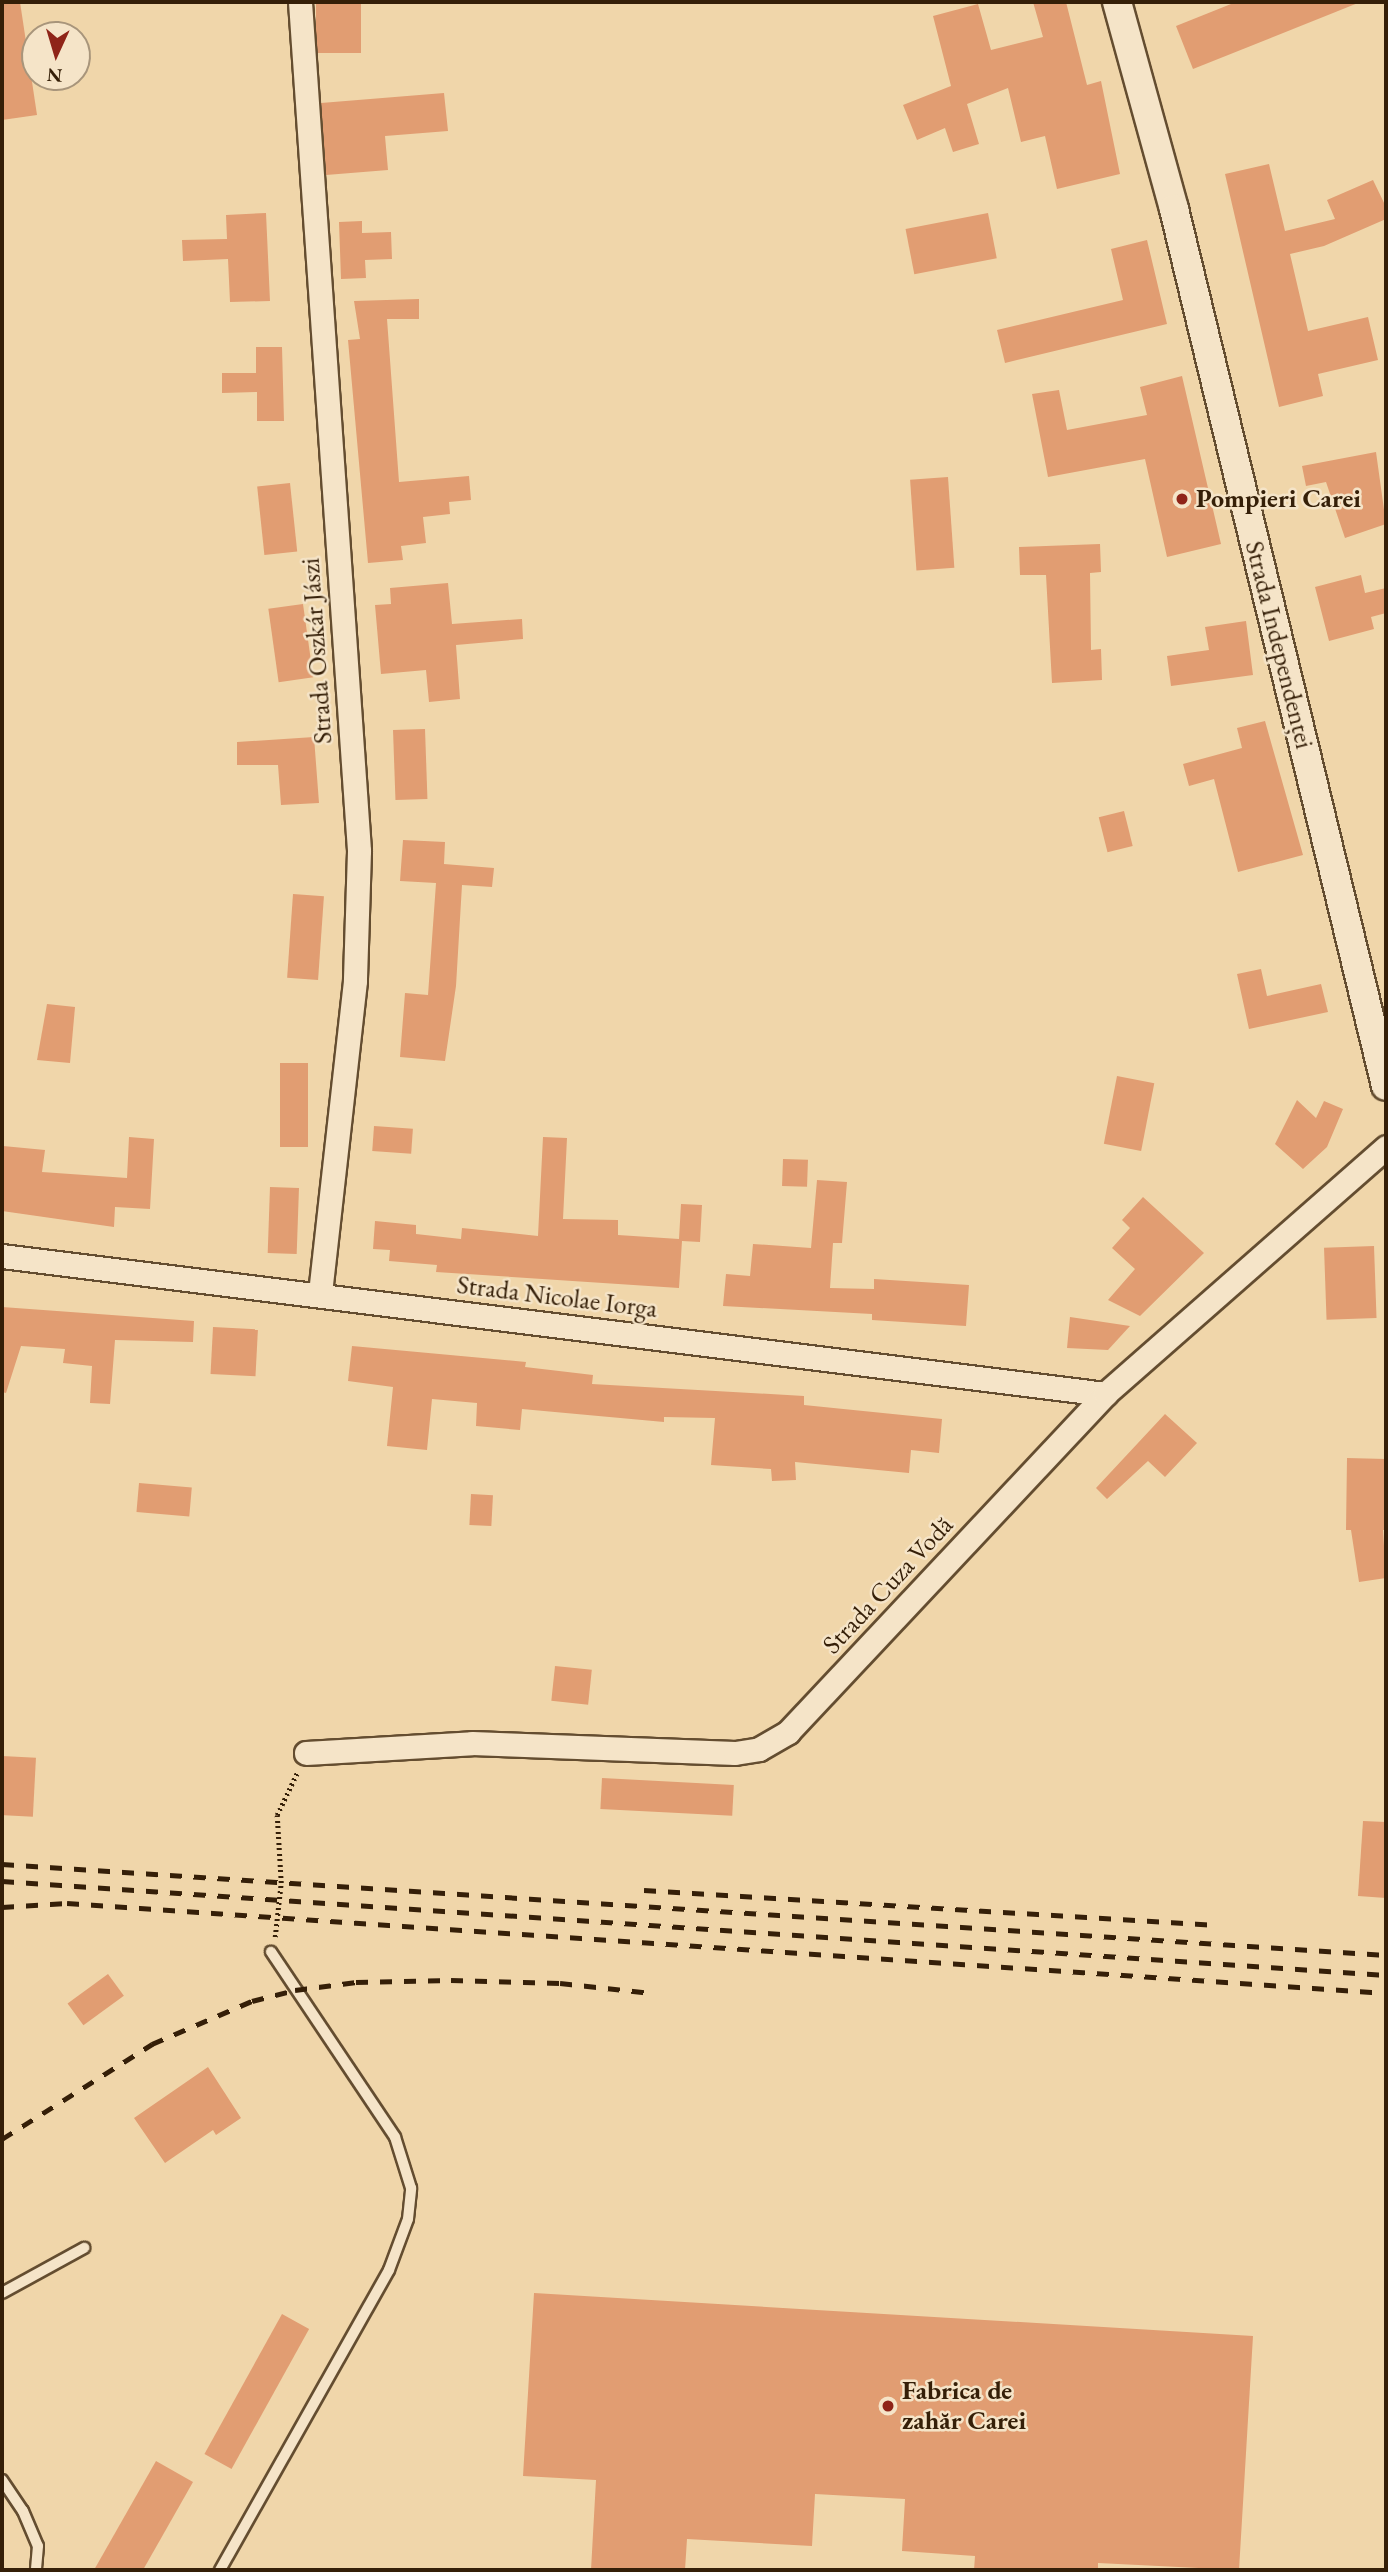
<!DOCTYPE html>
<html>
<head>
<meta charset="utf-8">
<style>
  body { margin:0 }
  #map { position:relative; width:1388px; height:2572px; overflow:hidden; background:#f0d6aa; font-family:"EB Garamond",serif }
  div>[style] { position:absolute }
  .building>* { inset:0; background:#e19d72; transform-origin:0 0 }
  .path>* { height:4.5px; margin-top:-2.25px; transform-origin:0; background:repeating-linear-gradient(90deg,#351f08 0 2px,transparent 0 5.5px) }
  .roads { filter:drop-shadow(2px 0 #644d30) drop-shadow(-2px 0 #644d30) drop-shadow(0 2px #644d30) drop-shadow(0 -2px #644d30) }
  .service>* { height:10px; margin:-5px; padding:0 5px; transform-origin:5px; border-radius:5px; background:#f5e4c8 }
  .minor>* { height:23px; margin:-11.5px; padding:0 11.5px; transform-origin:11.5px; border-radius:11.5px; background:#f5e4c8 }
  .tertiary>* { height:28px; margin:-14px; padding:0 14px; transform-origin:14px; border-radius:14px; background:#f5e4c8 }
  .rail>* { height:5px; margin-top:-2.5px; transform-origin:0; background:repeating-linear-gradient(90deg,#351f08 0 12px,transparent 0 24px) }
  .dots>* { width:19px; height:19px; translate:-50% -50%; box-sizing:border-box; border:4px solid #f5e4c8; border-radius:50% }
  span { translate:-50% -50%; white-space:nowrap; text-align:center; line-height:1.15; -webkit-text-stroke:5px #f5e4c8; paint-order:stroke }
  .poi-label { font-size:26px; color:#351f08; font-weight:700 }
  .left { translate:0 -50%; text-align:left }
  .street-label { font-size:26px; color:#351f08 }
  .frame { position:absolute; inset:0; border:4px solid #351f08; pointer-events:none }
  .north { position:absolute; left:21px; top:21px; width:70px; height:70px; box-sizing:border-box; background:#f5e4c8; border:2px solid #a8957b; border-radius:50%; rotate:184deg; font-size:19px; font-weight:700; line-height:28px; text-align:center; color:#351f08 }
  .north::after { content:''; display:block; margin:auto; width:24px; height:32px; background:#8f2418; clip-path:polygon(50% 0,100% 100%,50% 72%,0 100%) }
</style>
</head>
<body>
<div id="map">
  <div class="building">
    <div style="clip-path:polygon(2px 2px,20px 2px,37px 115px,2px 120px)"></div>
    <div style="left:316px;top:2px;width:45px;height:51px"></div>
    <div style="clip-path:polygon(1033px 2px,1066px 2px,1087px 85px,1101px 81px,1120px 174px,1057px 189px,1045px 136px,1021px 142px,1008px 88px,967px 104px,979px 144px,953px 152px,945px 128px,917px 140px,903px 105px,951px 86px,933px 16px,978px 4px,991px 50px,1043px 37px)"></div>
    <div style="clip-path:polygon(1236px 2px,1358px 2px,1358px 3px,1193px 69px,1176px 26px)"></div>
    <div style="clip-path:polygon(444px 93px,448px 131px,385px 136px,388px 170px,326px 175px,321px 103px)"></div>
    <div style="clip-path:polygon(1269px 164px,1285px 231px,1335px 219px,1327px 200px,1373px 180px,1386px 207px,1386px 219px,1324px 246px,1290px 254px,1308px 331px,1368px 317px,1378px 360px,1318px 374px,1323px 396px,1279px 407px,1225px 174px)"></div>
    <div style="clip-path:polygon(266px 213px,270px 301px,230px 302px,228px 259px,183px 261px,182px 240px,227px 239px,226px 215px)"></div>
    <div style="left:988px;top:213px;width:46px;height:84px;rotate:79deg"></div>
    <div style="clip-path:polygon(362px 221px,362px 233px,391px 232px,392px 259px,365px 260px,366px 278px,341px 279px,339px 222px)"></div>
    <div style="clip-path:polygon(1147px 240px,1167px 324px,1005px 363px,997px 330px,1123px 300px,1111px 249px)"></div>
    <div style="clip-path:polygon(419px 299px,419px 319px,387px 319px,399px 482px,469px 476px,471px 500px,449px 502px,450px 514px,423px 517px,426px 543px,401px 546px,403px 560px,368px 563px,348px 340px,360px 339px,354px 301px)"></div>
    <div style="clip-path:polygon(256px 347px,282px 347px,284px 421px,257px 421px,257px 392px,222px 393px,222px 373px,256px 373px)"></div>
    <div style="clip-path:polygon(1182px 376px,1221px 544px,1167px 557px,1145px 459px,1048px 477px,1032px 394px,1059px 390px,1067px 430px,1147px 415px,1140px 387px)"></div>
    <div style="clip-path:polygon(1376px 452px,1386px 524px,1345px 538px,1326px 482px,1306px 486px,1302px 466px)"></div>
    <div style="left:948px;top:477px;width:91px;height:38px;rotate:86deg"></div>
    <div style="left:290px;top:483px;width:69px;height:33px;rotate:84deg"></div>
    <div style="clip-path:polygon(1100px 544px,1101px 572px,1090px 573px,1091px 650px,1101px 649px,1102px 680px,1052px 683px,1046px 575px,1020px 575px,1019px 547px)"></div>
    <div style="clip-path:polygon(1361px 575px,1365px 593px,1386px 588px,1386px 613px,1371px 617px,1374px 629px,1329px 641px,1315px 587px)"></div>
    <div style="clip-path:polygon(448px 583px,452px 624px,522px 619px,523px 639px,456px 645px,460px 699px,429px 702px,426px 670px,381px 674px,375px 605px,391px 604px,390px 588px)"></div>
    <div style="left:303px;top:604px;width:74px;height:35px;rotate:82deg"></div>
    <div style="clip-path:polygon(1246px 621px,1253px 675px,1171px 686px,1167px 656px,1209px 650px,1205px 627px)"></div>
    <div style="clip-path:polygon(1265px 721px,1303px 855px,1238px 872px,1214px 779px,1189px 786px,1183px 764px,1242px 748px,1237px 728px)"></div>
    <div style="left:425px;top:729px;width:70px;height:32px;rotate:88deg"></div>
    <div style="clip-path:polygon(314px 737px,319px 803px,281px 805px,278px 765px,237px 765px,237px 742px)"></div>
    <div style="left:1124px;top:811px;width:36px;height:26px;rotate:76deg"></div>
    <div style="clip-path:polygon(403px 840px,445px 842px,444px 864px,494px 868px,492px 887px,462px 885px,456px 986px,445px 1061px,400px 1057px,405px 993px,428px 995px,436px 883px,400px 881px)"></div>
    <div style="left:293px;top:894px;width:31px;height:84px;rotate:4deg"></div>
    <div style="clip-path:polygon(1261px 969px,1267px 996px,1321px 984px,1328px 1012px,1249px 1029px,1237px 974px)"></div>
    <div style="clip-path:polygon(47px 1004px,75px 1007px,70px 1063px,37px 1060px)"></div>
    <div style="left:280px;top:1063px;width:28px;height:84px"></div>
    <div style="left:1117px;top:1076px;width:38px;height:69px;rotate:11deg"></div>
    <div style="clip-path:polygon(1297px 1100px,1316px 1118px,1324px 1101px,1343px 1109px,1327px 1147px,1303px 1169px,1275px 1144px)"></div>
    <div style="left:374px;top:1126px;width:39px;height:25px;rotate:4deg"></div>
    <div style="clip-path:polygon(129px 1137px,154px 1139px,150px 1209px,115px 1207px,114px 1227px,2px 1211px,3px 1146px,45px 1150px,42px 1172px,127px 1178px)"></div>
    <div style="clip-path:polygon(543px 1137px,567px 1138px,563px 1219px,618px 1220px,618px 1235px,679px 1239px,681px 1204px,702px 1205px,700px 1242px,682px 1241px,679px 1288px,436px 1272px,437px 1265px,389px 1261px,390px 1250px,373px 1249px,375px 1221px,416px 1225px,416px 1234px,461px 1239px,462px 1228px,538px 1236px)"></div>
    <div style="left:783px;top:1159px;width:25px;height:27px;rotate:2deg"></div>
    <div style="clip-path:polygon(817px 1180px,847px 1182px,842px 1243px,833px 1243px,830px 1288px,874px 1289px,874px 1279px,969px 1285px,966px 1326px,872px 1320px,872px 1314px,723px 1306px,726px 1274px,750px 1276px,753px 1244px,811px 1248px)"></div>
    <div style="left:270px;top:1187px;width:29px;height:66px;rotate:2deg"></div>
    <div style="clip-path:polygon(1143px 1197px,1204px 1253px,1140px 1316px,1108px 1300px,1135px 1269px,1112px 1248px,1130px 1228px,1122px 1220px)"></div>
    <div style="left:1374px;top:1246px;width:72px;height:50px;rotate:88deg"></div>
    <div style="clip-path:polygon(2px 1307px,194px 1321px,193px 1342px,115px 1340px,110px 1404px,90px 1403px,92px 1366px,63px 1363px,65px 1349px,21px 1346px,6px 1393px,2px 1392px)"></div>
    <div style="clip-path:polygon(1070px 1317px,1130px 1326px,1108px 1350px,1067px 1348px)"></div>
    <div style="left:213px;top:1327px;width:45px;height:47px;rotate:3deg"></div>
    <div style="clip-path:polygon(352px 1346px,526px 1362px,525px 1367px,593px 1375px,592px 1384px,804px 1396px,804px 1405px,942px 1419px,939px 1453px,911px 1450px,909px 1473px,795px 1462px,796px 1480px,772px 1481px,771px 1469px,711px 1465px,715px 1418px,664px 1417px,664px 1422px,522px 1409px,520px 1430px,476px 1426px,477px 1403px,432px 1399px,427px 1450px,387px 1446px,393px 1387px,348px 1381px)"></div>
    <div style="clip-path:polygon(1165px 1414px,1197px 1443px,1165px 1477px,1148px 1461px,1107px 1499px,1096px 1488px)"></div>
    <div style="clip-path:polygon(1347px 1458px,1386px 1459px,1386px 1530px,1383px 1530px,1386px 1578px,1359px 1582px,1351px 1530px,1346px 1530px)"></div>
    <div style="left:139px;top:1483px;width:53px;height:29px;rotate:5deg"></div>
    <div style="left:471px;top:1494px;width:22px;height:31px;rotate:3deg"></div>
    <div style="left:555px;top:1666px;width:37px;height:35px;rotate:6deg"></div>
    <div style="left:2px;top:1756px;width:34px;height:59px;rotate:3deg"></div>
    <div style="left:602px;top:1778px;width:132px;height:31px;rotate:3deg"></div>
    <div style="clip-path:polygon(1363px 1821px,1386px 1822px,1386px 1898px,1358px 1896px)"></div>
    <div style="left:108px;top:1974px;width:27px;height:50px;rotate:54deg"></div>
    <div style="clip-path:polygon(208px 2067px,241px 2118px,216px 2135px,213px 2130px,165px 2163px,134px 2118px)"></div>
    <div style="clip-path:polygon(534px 2293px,1253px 2336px,1239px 2570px,1098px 2563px,1098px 2570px,974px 2570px,975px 2556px,902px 2551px,905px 2499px,815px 2494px,812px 2546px,687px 2539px,685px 2570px,591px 2570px,596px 2480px,523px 2476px)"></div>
    <div style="left:282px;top:2314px;width:31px;height:160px;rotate:29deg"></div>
    <div style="clip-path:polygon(156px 2461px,193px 2482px,143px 2570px,94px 2570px)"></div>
  </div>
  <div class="path">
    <div style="left:275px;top:1937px;width:54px;rotate:-83.7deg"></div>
    <div style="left:281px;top:1883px;width:68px;rotate:-93.4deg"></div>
    <div style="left:277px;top:1815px;width:47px;rotate:-64.5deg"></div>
  </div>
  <div class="roads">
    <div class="service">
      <div style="left:2px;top:2293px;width:94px;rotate:-28.8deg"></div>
      <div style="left:2px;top:2480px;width:37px;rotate:56deg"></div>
      <div style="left:23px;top:2511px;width:38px;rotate:67deg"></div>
      <div style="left:38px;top:2546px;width:24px;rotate:95deg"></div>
      <div style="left:220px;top:2570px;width:344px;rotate:-60.6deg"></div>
      <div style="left:389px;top:2270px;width:54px;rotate:-69.6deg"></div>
      <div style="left:408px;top:2219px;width:31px;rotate:-84deg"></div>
      <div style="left:411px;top:2188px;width:53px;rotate:-107.4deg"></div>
      <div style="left:395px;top:2137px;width:223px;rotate:-123.8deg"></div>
    </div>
    <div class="minor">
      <div style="left:300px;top:2px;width:851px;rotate:86.02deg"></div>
      <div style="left:359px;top:851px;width:130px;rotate:91.8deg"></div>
      <div style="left:355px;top:981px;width:316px;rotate:96.4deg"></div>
      <div style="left:2px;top:1256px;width:1112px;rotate:7.13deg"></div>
      <div style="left:306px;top:1753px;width:166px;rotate:-3.4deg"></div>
      <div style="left:472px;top:1743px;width:263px;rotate:2.2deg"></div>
      <div style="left:735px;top:1753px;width:24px;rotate:-9deg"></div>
      <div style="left:759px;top:1749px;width:34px;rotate:-30deg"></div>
      <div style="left:788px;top:1732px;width:463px;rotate:-46.8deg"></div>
      <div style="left:1105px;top:1394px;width:374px;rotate:-41.3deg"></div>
    </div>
    <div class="tertiary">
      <div style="left:1117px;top:2px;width:215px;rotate:74.6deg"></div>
      <div style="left:1174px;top:209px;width:902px;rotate:76.41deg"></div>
    </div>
  </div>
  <div class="rail">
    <div style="left:2px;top:1864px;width:1387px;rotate:3.76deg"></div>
    <div style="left:2px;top:1881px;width:1387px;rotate:3.89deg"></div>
    <div style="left:644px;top:1890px;width:574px;rotate:3.5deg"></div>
    <div style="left:2px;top:1907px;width:65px;rotate:-3.5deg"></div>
    <div style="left:67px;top:1903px;width:1322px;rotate:3.9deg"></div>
    <div style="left:2px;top:2139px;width:178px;rotate:-32.3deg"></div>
    <div style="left:152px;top:2044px;width:109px;rotate:-23.3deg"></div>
    <div style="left:252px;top:2001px;width:44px;rotate:-14.3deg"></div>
    <div style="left:295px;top:1990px;width:62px;rotate:-7.5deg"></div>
    <div style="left:356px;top:1982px;width:95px;rotate:-1.2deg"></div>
    <div style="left:451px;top:1980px;width:109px;rotate:1.6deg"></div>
    <div style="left:560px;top:1983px;width:92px;rotate:6.3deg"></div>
  </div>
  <div class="dots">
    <div style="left:1182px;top:499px;background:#8f2418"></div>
    <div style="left:888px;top:2406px;background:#8f2418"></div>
  </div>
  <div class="poi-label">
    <span class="left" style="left:1196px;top:499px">Pompieri Carei</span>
    <span class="left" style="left:902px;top:2406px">Fabrica de<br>zahăr Carei</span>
  </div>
  <div class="street-label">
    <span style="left:1279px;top:645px;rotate:76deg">Strada Independenței</span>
    <span style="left:317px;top:651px;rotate:-94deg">Strada Oszkár Jászi</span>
    <span style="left:557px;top:1297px;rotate:7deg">Strada Nicolae Iorga</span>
    <span style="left:888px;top:1585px;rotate:-47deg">Strada Cuza Vodă</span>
  </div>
  <div class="frame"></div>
  <div class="north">N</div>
</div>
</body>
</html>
